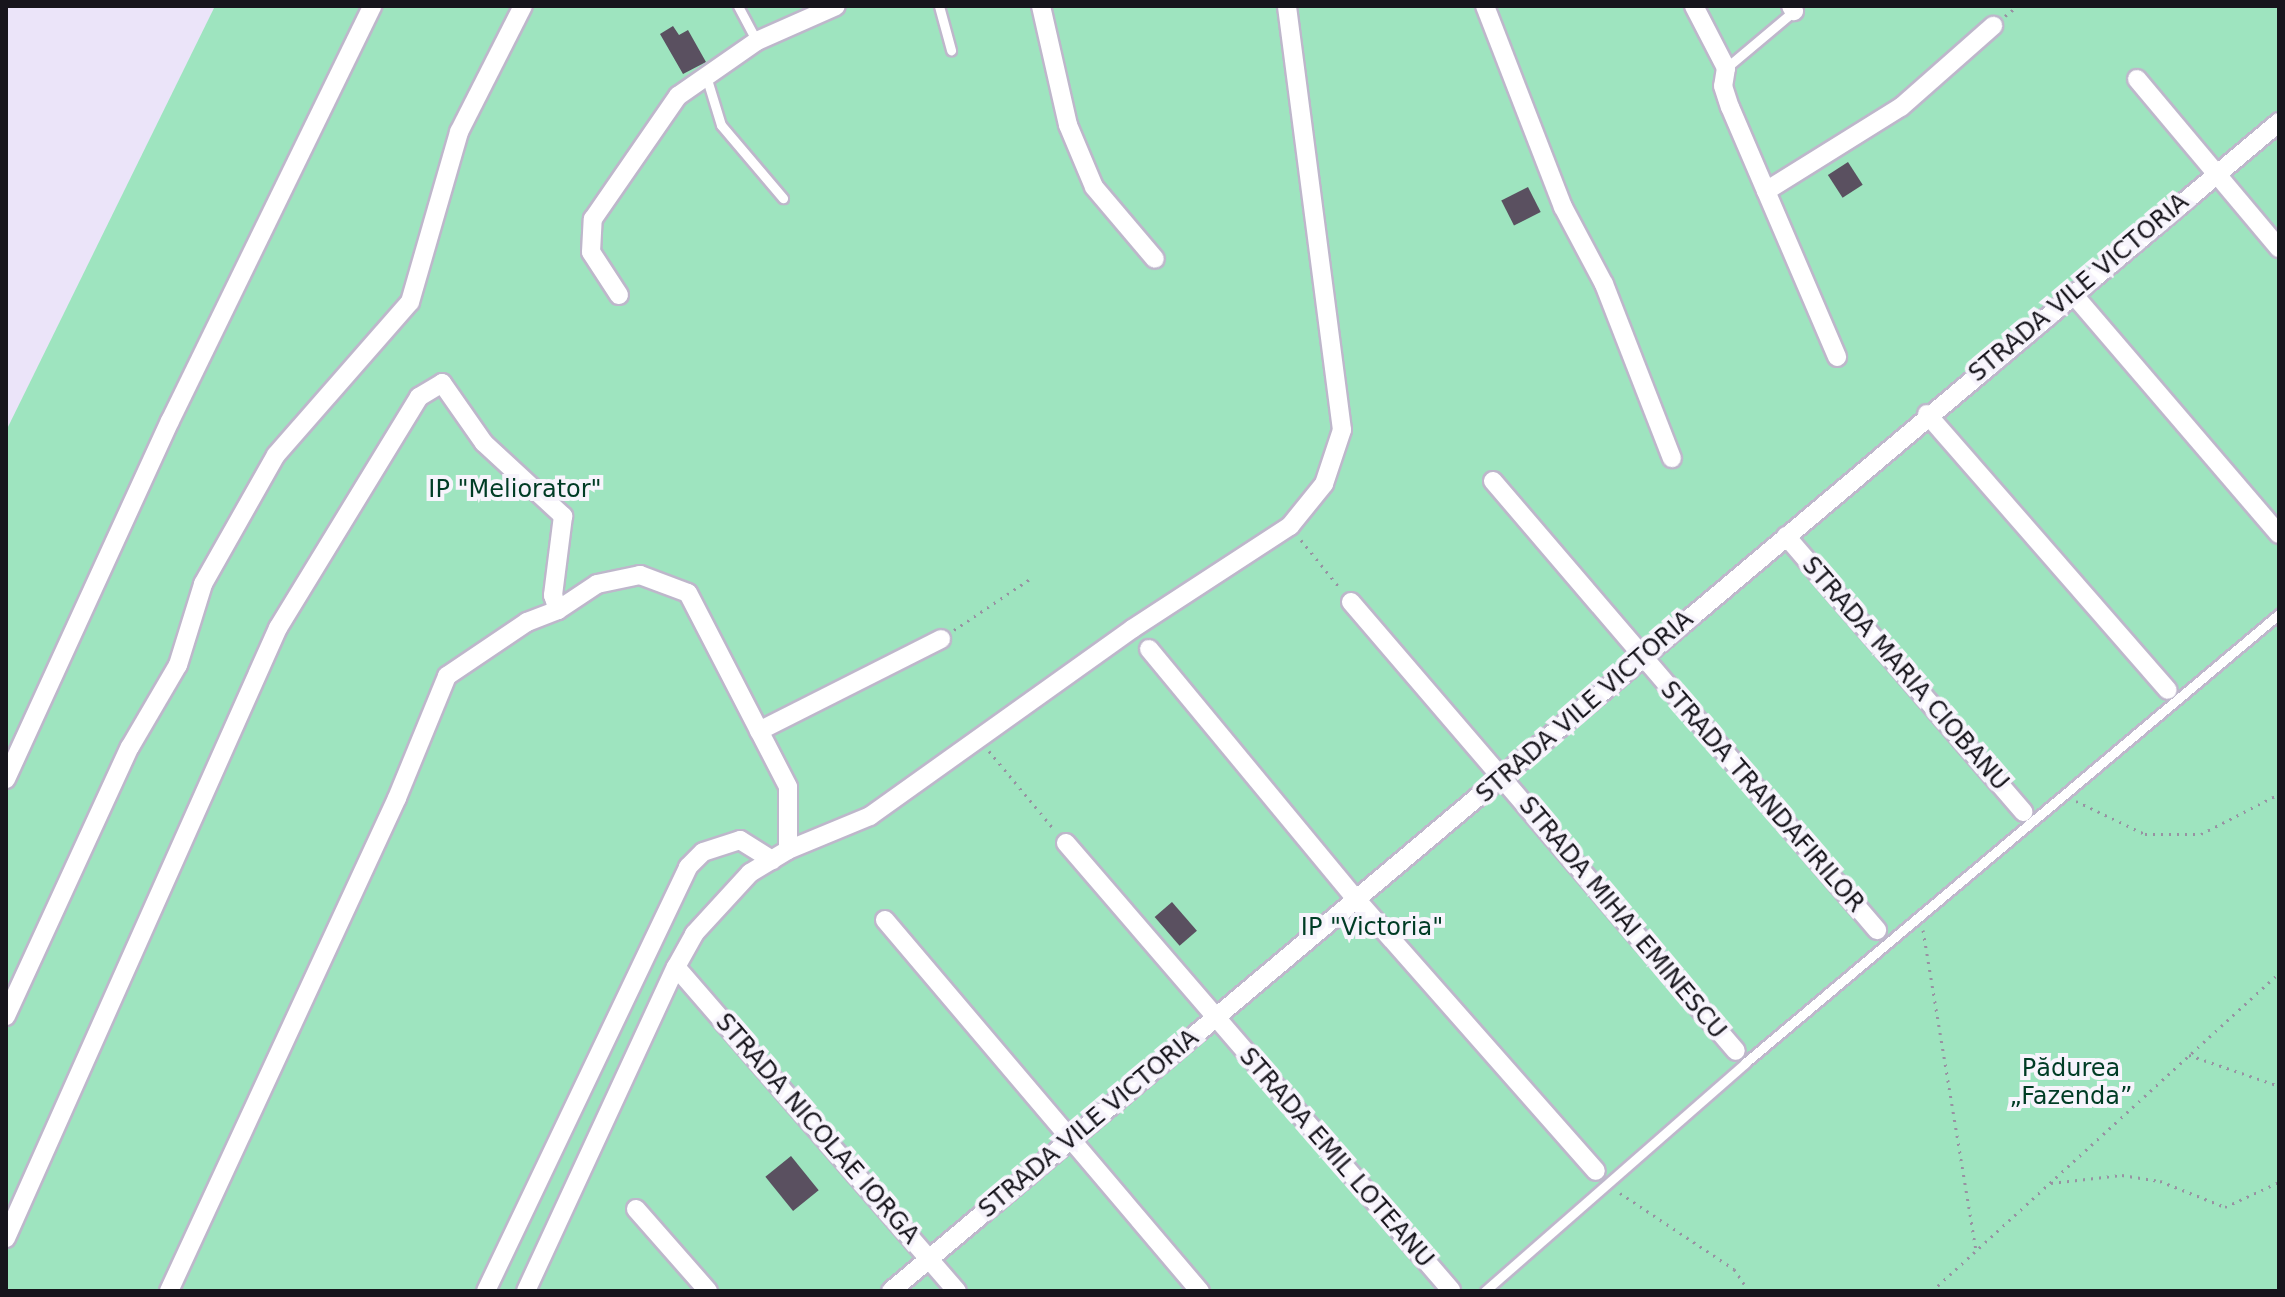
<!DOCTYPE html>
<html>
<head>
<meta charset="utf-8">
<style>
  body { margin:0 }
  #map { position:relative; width:2285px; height:1297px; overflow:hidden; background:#ebe4f9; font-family:"DejaVu Sans",sans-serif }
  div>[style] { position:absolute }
  .green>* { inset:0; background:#9ee4bf }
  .building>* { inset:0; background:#5a5060; transform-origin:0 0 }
  .path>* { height:3px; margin-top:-1.5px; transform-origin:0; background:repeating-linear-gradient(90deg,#9792a2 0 2px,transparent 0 8px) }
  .roads { filter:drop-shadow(2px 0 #beb7cb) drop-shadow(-2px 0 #beb7cb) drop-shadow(0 2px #beb7cb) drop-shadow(0 -2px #beb7cb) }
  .service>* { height:9px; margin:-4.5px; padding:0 4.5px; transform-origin:4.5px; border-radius:4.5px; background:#fff }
  .minor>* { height:18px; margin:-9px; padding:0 9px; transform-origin:9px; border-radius:9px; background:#fff }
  span { translate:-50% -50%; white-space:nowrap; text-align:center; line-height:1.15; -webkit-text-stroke:8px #f7f4fc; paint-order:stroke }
  .street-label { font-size:24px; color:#17151c }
  .park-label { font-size:24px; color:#003c25 }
  .frame { position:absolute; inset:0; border:8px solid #17151c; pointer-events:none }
</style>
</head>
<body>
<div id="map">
  <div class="green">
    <div style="clip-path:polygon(215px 6px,2279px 6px,2279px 1291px,6px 1291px,6px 431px)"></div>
  </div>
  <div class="building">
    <div style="clip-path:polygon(673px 26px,679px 35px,688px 30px,706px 62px,683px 74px,660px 34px)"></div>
    <div style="left:1848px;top:162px;width:27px;height:24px;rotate:57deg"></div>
    <div style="left:1528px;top:187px;width:28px;height:30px;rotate:63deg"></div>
    <div style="left:1172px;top:902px;width:38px;height:23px;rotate:49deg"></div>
    <div style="left:791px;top:1156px;width:44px;height:33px;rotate:51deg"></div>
  </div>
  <div class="path">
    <div style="left:2005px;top:16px;width:16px;rotate:-38deg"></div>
    <div style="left:1301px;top:540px;width:60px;rotate:51deg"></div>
    <div style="left:954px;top:630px;width:95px;rotate:-33.9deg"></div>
    <div style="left:989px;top:751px;width:100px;rotate:50.3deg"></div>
    <div style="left:2076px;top:801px;width:76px;rotate:25.6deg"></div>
    <div style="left:2145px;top:834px;width:56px"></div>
    <div style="left:2201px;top:834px;width:88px;rotate:-27.1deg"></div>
    <div style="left:1923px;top:930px;width:323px;rotate:80.6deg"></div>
    <div style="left:2189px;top:1055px;width:95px;rotate:19deg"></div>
    <div style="left:2051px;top:1183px;width:71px;rotate:-6.4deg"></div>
    <div style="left:2122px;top:1175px;width:38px;rotate:9deg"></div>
    <div style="left:2160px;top:1181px;width:70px;rotate:21.8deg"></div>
    <div style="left:2225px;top:1207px;width:60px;rotate:-24.8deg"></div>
    <div style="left:1620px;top:1193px;width:137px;rotate:33.7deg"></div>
    <div style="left:1734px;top:1269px;width:27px;rotate:56deg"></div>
    <div style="left:1932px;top:1291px;width:471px;rotate:-42.5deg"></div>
  </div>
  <div class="roads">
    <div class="service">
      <div style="left:738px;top:6px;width:40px;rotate:62deg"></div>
      <div style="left:939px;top:6px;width:46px;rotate:74.7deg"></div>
      <div style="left:1726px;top:68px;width:89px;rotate:-40deg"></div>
      <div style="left:706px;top:76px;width:51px;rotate:73deg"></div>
      <div style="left:721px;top:125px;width:96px;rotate:49.7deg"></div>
      <div style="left:1485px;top:1291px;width:346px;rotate:-41.2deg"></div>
      <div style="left:1745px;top:1063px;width:698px;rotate:-40.06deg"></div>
    </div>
    <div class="minor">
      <div style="left:1041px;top:6px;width:122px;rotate:77.2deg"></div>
      <div style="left:1068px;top:125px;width:67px;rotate:67.2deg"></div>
      <div style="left:1094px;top:187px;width:94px;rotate:49.7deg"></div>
      <div style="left:1485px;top:6px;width:216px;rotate:68.8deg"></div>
      <div style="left:1563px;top:207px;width:87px;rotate:62deg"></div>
      <div style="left:1604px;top:284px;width:187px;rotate:68.7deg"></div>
      <div style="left:1694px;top:6px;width:70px;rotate:62.7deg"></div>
      <div style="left:1726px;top:68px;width:18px;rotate:99deg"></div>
      <div style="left:1723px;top:86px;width:22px;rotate:72deg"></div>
      <div style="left:1730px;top:107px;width:272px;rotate:66.8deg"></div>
      <div style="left:1791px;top:6px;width:6px;rotate:59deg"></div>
      <div style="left:2137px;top:79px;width:221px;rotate:50deg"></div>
      <div style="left:1766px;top:191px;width:159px;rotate:-31.9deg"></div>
      <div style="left:1901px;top:107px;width:123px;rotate:-41.4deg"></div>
      <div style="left:2073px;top:294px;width:316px;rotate:49.4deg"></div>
      <div style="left:619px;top:295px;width:51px;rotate:-123.1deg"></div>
      <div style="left:591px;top:252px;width:33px;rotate:-87deg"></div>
      <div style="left:593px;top:219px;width:150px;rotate:-55.4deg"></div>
      <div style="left:678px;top:96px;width:96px;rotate:-34.8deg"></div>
      <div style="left:757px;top:41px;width:86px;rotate:-23.9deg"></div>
      <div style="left:1927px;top:414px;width:366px;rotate:48.9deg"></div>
      <div style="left:1493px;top:481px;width:591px;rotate:49.46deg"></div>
      <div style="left:1786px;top:536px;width:364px;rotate:49.3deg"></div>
      <div style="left:1351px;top:602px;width:591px;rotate:49.39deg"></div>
      <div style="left:1149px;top:649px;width:326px;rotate:50.4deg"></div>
      <div style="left:1357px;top:900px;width:361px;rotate:48.6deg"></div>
      <div style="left:759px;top:731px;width:204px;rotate:-26.8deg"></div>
      <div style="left:6px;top:779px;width:394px;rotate:-65.4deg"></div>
      <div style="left:170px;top:421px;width:462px;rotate:-64deg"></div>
      <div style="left:1066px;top:843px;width:590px;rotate:49.26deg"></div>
      <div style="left:885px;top:920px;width:487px;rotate:49.7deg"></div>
      <div style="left:676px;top:967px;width:429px;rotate:49.1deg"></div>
      <div style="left:6px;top:1016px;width:296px;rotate:-65.3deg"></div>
      <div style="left:130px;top:747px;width:95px;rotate:-59.7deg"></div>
      <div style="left:178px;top:665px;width:85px;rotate:-72.8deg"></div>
      <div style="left:203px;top:584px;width:148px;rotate:-60.5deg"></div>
      <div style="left:276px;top:455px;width:203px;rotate:-48.8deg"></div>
      <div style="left:410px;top:302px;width:177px;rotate:-73.9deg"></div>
      <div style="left:459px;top:132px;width:141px;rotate:-63.1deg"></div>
      <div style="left:636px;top:1209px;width:109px;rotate:48.7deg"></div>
      <div style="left:6px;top:1238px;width:668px;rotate:-65.97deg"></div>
      <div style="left:278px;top:628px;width:271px;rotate:-58.6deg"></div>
      <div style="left:419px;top:397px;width:27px;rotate:-31deg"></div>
      <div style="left:442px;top:383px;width:73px;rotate:55deg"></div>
      <div style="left:484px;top:443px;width:108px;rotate:42.7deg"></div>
      <div style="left:563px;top:516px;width:80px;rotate:97.2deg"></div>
      <div style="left:553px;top:595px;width:16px;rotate:72deg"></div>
      <div style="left:169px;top:1291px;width:543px;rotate:-65.18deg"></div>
      <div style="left:397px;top:798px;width:132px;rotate:-67.7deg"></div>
      <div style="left:447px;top:676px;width:97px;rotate:-34deg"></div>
      <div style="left:527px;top:622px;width:33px;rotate:-21deg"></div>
      <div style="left:558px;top:610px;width:47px;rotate:-33.7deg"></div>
      <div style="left:597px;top:584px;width:44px;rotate:-11.8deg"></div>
      <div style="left:640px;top:575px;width:51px;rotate:20.6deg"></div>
      <div style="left:688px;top:593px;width:218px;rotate:62.7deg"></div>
      <div style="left:788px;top:787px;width:63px;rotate:90deg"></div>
      <div style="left:486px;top:1291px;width:470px;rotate:-64.5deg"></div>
      <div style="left:688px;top:867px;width:21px;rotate:-45deg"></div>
      <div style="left:703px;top:852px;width:39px;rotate:-18deg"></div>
      <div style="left:740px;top:840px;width:38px;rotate:32deg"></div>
      <div style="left:526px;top:1291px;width:357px;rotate:-65.2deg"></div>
      <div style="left:676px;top:967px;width:38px;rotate:-61deg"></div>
      <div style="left:694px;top:934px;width:83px;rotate:-47.4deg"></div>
      <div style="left:750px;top:873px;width:44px;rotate:-31.2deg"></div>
      <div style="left:788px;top:850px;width:89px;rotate:-22.5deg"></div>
      <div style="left:870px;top:816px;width:322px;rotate:-35.5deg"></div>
      <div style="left:1132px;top:629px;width:189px;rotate:-33.1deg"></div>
      <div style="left:1290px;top:526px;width:54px;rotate:-51deg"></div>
      <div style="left:1324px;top:484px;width:57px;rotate:-71.6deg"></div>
      <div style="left:1342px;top:430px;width:428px;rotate:-97.4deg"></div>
      <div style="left:891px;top:1291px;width:1815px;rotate:-40.1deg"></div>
    </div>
  </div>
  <div class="street-label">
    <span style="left:2079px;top:288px;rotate:-40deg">STRADA VILE VICTORIA</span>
    <span style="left:1905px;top:674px;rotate:49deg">STRADA MARIA CIOBANU</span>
    <span style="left:1585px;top:707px;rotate:-41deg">STRADA VILE VICTORIA</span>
    <span style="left:1762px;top:797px;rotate:49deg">STRADA TRANDAFIRILOR</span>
    <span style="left:1622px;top:918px;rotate:50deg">STRADA MIHAI EMINESCU</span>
    <span style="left:1089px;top:1124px;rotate:-40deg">STRADA VILE VICTORIA</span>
    <span style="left:817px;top:1129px;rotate:49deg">STRADA NICOLAE IORGA</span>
    <span style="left:1336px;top:1158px;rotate:49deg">STRADA EMIL LOTEANU</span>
  </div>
  <div class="park-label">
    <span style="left:515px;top:490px">IP "Meliorator"</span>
    <span style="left:1372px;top:928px">IP "Victoria"</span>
    <span style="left:2071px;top:1083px">Pădurea<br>„Fazenda”</span>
  </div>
  <div class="frame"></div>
</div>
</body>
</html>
